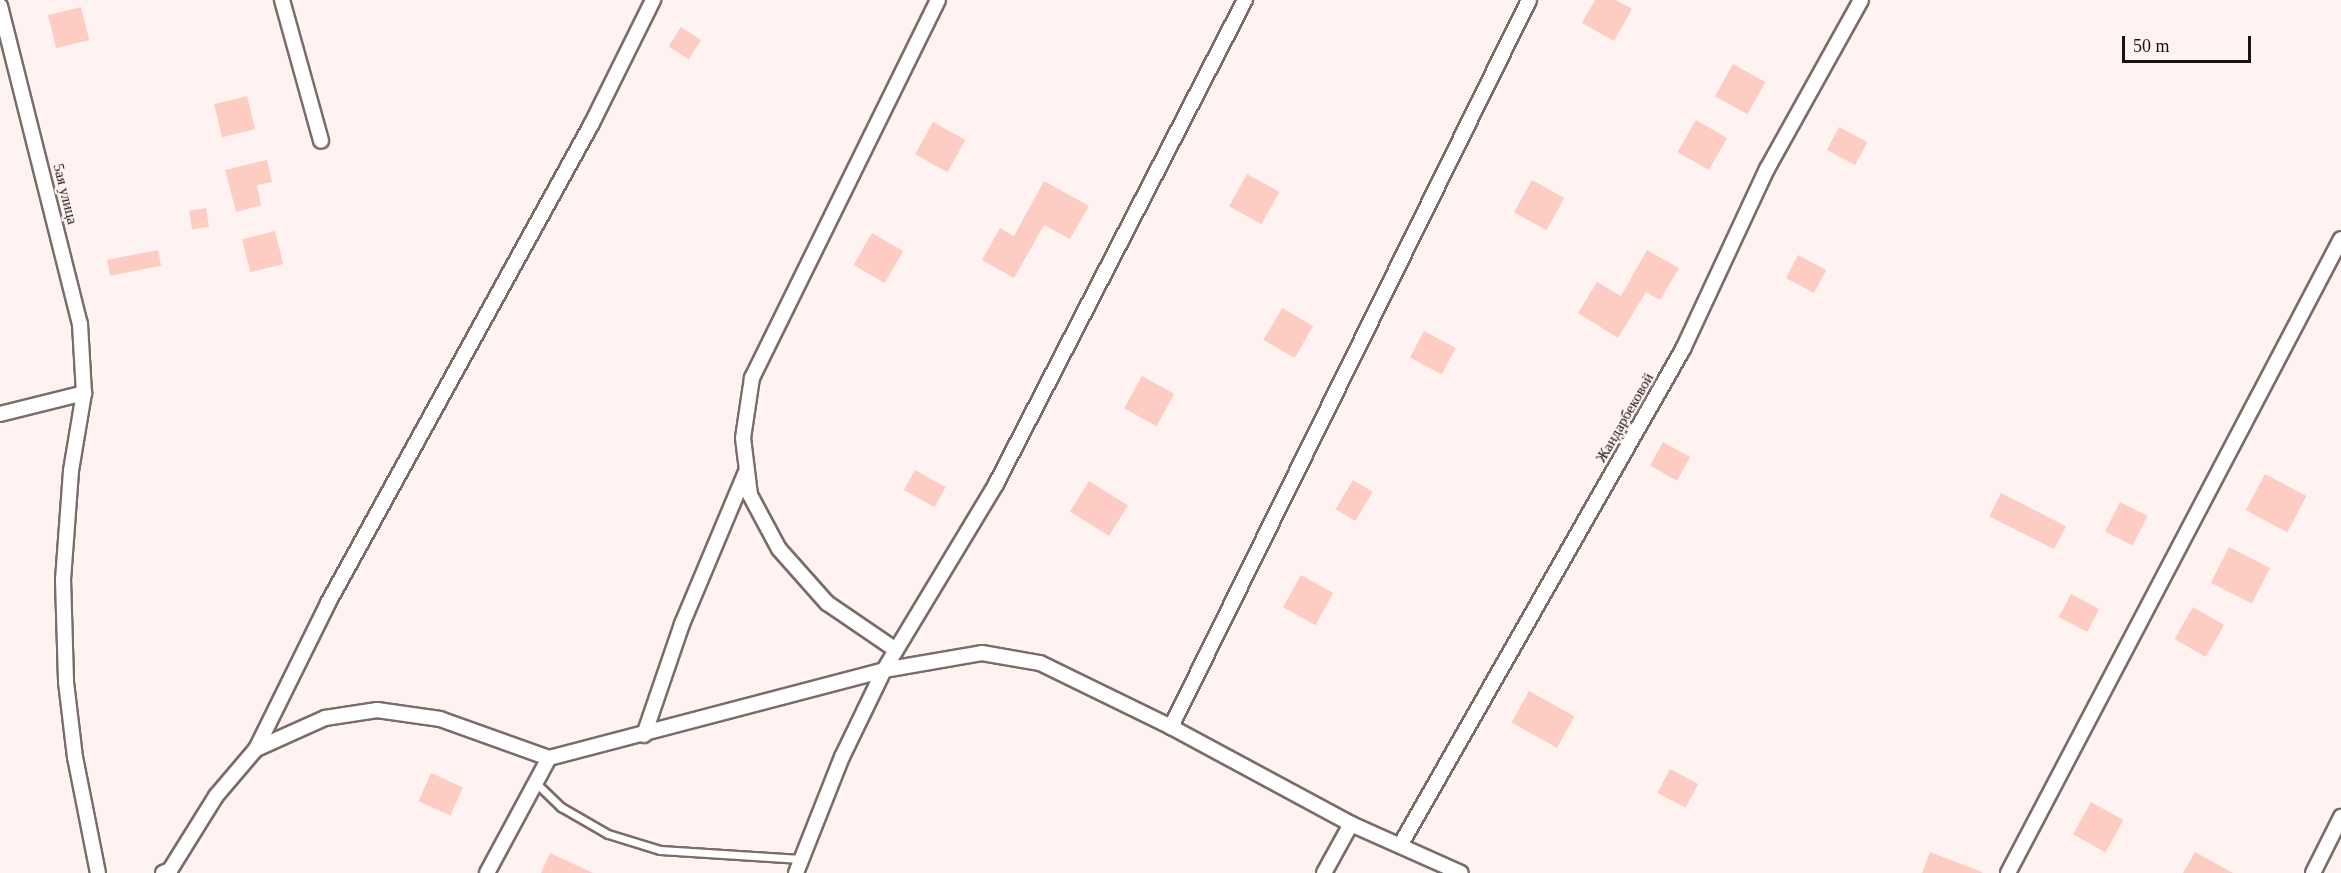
<!DOCTYPE html>
<html>
<head>
<meta charset="utf-8">
<style>
  body { margin:0 }
  #map { position:relative; width:2341px; height:873px; overflow:hidden; background:#fff3f1; font-family:Georgia,serif }
  div>[style] { position:absolute }
  .building>* { inset:0; background:#fdccc3; transform-origin:0 0 }
  .roads { filter:drop-shadow(2px 0 #7c6c69) drop-shadow(-2px 0 #7c6c69) drop-shadow(0 2px #7c6c69) drop-shadow(0 -2px #7c6c69) }
  .service>* { height:7px; margin:-3.5px; padding:0 3.5px; transform-origin:3.5px; border-radius:3.5px; background:#fff }
  .minor>* { height:14px; margin:-7px; padding:0 7px; transform-origin:7px; border-radius:7px; background:#fff }
  span { translate:-50% -50%; white-space:nowrap; text-align:center; line-height:1.15; -webkit-text-stroke:4.5px #fff3f1; paint-order:stroke }
  .street-label { font-size:15px; color:#181211 }
  .scale { position:absolute; left:2122px; top:36px; width:129px; height:27px; box-sizing:border-box; border:3px solid #181211; border-top:0; padding-left:8px; font-size:18px; line-height:21px; white-space:nowrap; color:#181211; -webkit-text-stroke:4px #fff3f1; paint-order:stroke }
</style>
</head>
<body>
<div id="map">
  <div class="building">
    <div style="clip-path:polygon(1595px 0,1616px 0,1632px 9px,1614px 41px,1582px 23px)"></div>
    <div style="left:81px;top:7px;width:34px;height:34px;rotate:76deg"></div>
    <div style="left:681px;top:27px;width:24px;height:23px;rotate:33deg"></div>
    <div style="left:1733px;top:64px;width:37px;height:37px;rotate:29deg"></div>
    <div style="left:247px;top:96px;width:34px;height:34px;rotate:76deg"></div>
    <div style="left:1696px;top:120px;width:36px;height:37px;rotate:30deg"></div>
    <div style="left:933px;top:122px;width:37px;height:37px;rotate:29deg"></div>
    <div style="left:1839px;top:127px;width:32px;height:26px;rotate:28deg"></div>
    <div style="clip-path:polygon(267px 160px,272px 182px,257px 185px,261px 205px,236px 212px,225px 170px)"></div>
    <div style="left:1247px;top:174px;width:37px;height:37px;rotate:29deg"></div>
    <div style="left:1532px;top:180px;width:37px;height:37px;rotate:29deg"></div>
    <div style="clip-path:polygon(1044px 181px,1089px 206px,1070px 239px,1044px 225px,1014px 278px,982px 260px,1000px 228px,1014px 236px)"></div>
    <div style="left:206px;top:208px;width:19px;height:17px;rotate:81deg"></div>
    <div style="left:275px;top:231px;width:34px;height:34px;rotate:76deg"></div>
    <div style="left:872px;top:233px;width:36px;height:37px;rotate:30deg"></div>
    <div style="left:158px;top:250px;width:16px;height:52px;rotate:79deg"></div>
    <div style="clip-path:polygon(1647px 250px,1679px 268px,1660px 300px,1646px 292px,1618px 338px,1578px 313px,1597px 282px,1621px 296px)"></div>
    <div style="left:1798px;top:255px;width:32px;height:26px;rotate:28deg"></div>
    <div style="left:1282px;top:308px;width:36px;height:37px;rotate:30deg"></div>
    <div style="left:1424px;top:331px;width:36px;height:30px;rotate:28deg"></div>
    <div style="left:1142px;top:376px;width:37px;height:37px;rotate:29deg"></div>
    <div style="left:1663px;top:442px;width:31px;height:27px;rotate:29deg"></div>
    <div style="left:915px;top:470px;width:35px;height:23px;rotate:29deg"></div>
    <div style="left:2265px;top:474px;width:47px;height:41px;rotate:28deg"></div>
    <div style="left:1353px;top:480px;width:23px;height:34px;rotate:31deg"></div>
    <div style="left:1089px;top:481px;width:46px;height:36px;rotate:32deg"></div>
    <div style="left:2001px;top:493px;width:73px;height:26px;rotate:27deg"></div>
    <div style="left:2120px;top:502px;width:31px;height:33px;rotate:27deg"></div>
    <div style="left:2229px;top:547px;width:46px;height:40px;rotate:27deg"></div>
    <div style="left:1301px;top:575px;width:37px;height:37px;rotate:29deg"></div>
    <div style="left:2071px;top:594px;width:32px;height:26px;rotate:28deg"></div>
    <div style="left:2193px;top:607px;width:36px;height:37px;rotate:30deg"></div>
    <div style="left:1529px;top:691px;width:52px;height:36px;rotate:29deg"></div>
    <div style="left:1670px;top:769px;width:32px;height:27px;rotate:28deg"></div>
    <div style="left:431px;top:773px;width:35px;height:31px;rotate:24deg"></div>
    <div style="left:2091px;top:802px;width:37px;height:37px;rotate:29deg"></div>
    <div style="clip-path:polygon(1930px 852px,1982px 872px,1982px 873px,1922px 873px)"></div>
    <div style="clip-path:polygon(2195px 852px,2233px 873px,2183px 873px)"></div>
    <div style="clip-path:polygon(550px 853px,593px 873px,541px 873px)"></div>
  </div>
  <div class="roads">
    <div class="service">
      <div style="left:536px;top:783px;width:35px;rotate:44deg"></div>
      <div style="left:561px;top:807px;width:54px;rotate:29.9deg"></div>
      <div style="left:608px;top:834px;width:54px;rotate:17.1deg"></div>
      <div style="left:660px;top:850px;width:141px;rotate:3.7deg"></div>
    </div>
    <div class="minor">
      <div style="left:282px;top:0;width:146px;rotate:74.5deg"></div>
      <div style="left:0;top:6px;width:328px;rotate:75.9deg"></div>
      <div style="left:80px;top:324px;width:69px;rotate:86.7deg"></div>
      <div style="left:84px;top:393px;width:79px;rotate:99.5deg"></div>
      <div style="left:71px;top:471px;width:108px;rotate:94.2deg"></div>
      <div style="left:63px;top:579px;width:103px;rotate:88.3deg"></div>
      <div style="left:66px;top:682px;width:76px;rotate:83.2deg"></div>
      <div style="left:75px;top:757px;width:118px;rotate:78.8deg"></div>
      <div style="left:0;top:414px;width:87px;rotate:-14deg"></div>
      <div style="left:896px;top:650px;width:83px;rotate:-145.7deg"></div>
      <div style="left:827px;top:603px;width:72px;rotate:-131.6deg"></div>
      <div style="left:779px;top:549px;width:61px;rotate:-118.2deg"></div>
      <div style="left:750px;top:495px;width:57px;rotate:-97deg"></div>
      <div style="left:743px;top:438px;width:61px;rotate:-81.5deg"></div>
      <div style="left:752px;top:378px;width:421px;rotate:-63.8deg"></div>
      <div style="left:1171px;top:727px;width:810px;rotate:-63.78deg"></div>
      <div style="left:644px;top:735px;width:117px;rotate:-71.1deg"></div>
      <div style="left:682px;top:624px;width:163px;rotate:-67.2deg"></div>
      <div style="left:256px;top:749px;width:163px;rotate:-63.7deg"></div>
      <div style="left:328px;top:603px;width:546px;rotate:-61.18deg"></div>
      <div style="left:591px;top:125px;width:140px;rotate:-63.6deg"></div>
      <div style="left:1401px;top:844px;width:570px;rotate:-60.33deg"></div>
      <div style="left:1683px;top:349px;width:199px;rotate:-65deg"></div>
      <div style="left:1767px;top:169px;width:193px;rotate:-60.9deg"></div>
      <div style="left:163px;top:873px;width:8px;rotate:-23deg"></div>
      <div style="left:170px;top:870px;width:87px;rotate:-58.1deg"></div>
      <div style="left:216px;top:796px;width:62px;rotate:-49.6deg"></div>
      <div style="left:256px;top:749px;width:76px;rotate:-24.2deg"></div>
      <div style="left:325px;top:718px;width:53px;rotate:-8.7deg"></div>
      <div style="left:377px;top:710px;width:64px;rotate:8.1deg"></div>
      <div style="left:440px;top:719px;width:116px;rotate:19.7deg"></div>
      <div style="left:549px;top:758px;width:346px;rotate:-14.7deg"></div>
      <div style="left:884px;top:670px;width:99px;rotate:-9.8deg"></div>
      <div style="left:982px;top:653px;width:59px;rotate:9.8deg"></div>
      <div style="left:1040px;top:663px;width:146px;rotate:26deg"></div>
      <div style="left:1171px;top:727px;width:204px;rotate:28.3deg"></div>
      <div style="left:1351px;top:824px;width:120px;rotate:24deg"></div>
      <div style="left:487px;top:873px;width:131px;rotate:-61.7deg"></div>
      <div style="left:796px;top:873px;width:125px;rotate:-68.4deg"></div>
      <div style="left:842px;top:757px;width:97px;rotate:-64.2deg"></div>
      <div style="left:884px;top:670px;width:217px;rotate:-58.9deg"></div>
      <div style="left:996px;top:484px;width:544px;rotate:-62.78deg"></div>
      <div style="left:1324px;top:873px;width:56px;rotate:-61.1deg"></div>
      <div style="left:2008px;top:873px;width:716px;rotate:-62.29deg"></div>
      <div style="left:2313px;top:873px;width:63px;rotate:-63.4deg"></div>
    </div>
  </div>
  <div class="street-label">
    <span style="left:65px;top:194px;rotate:76deg">5ая улица</span>
    <span style="left:1625px;top:418px;rotate:-60deg">Жандарбековой</span>
  </div>
  <div class="scale">50 m</div>
</div>
</body>
</html>
